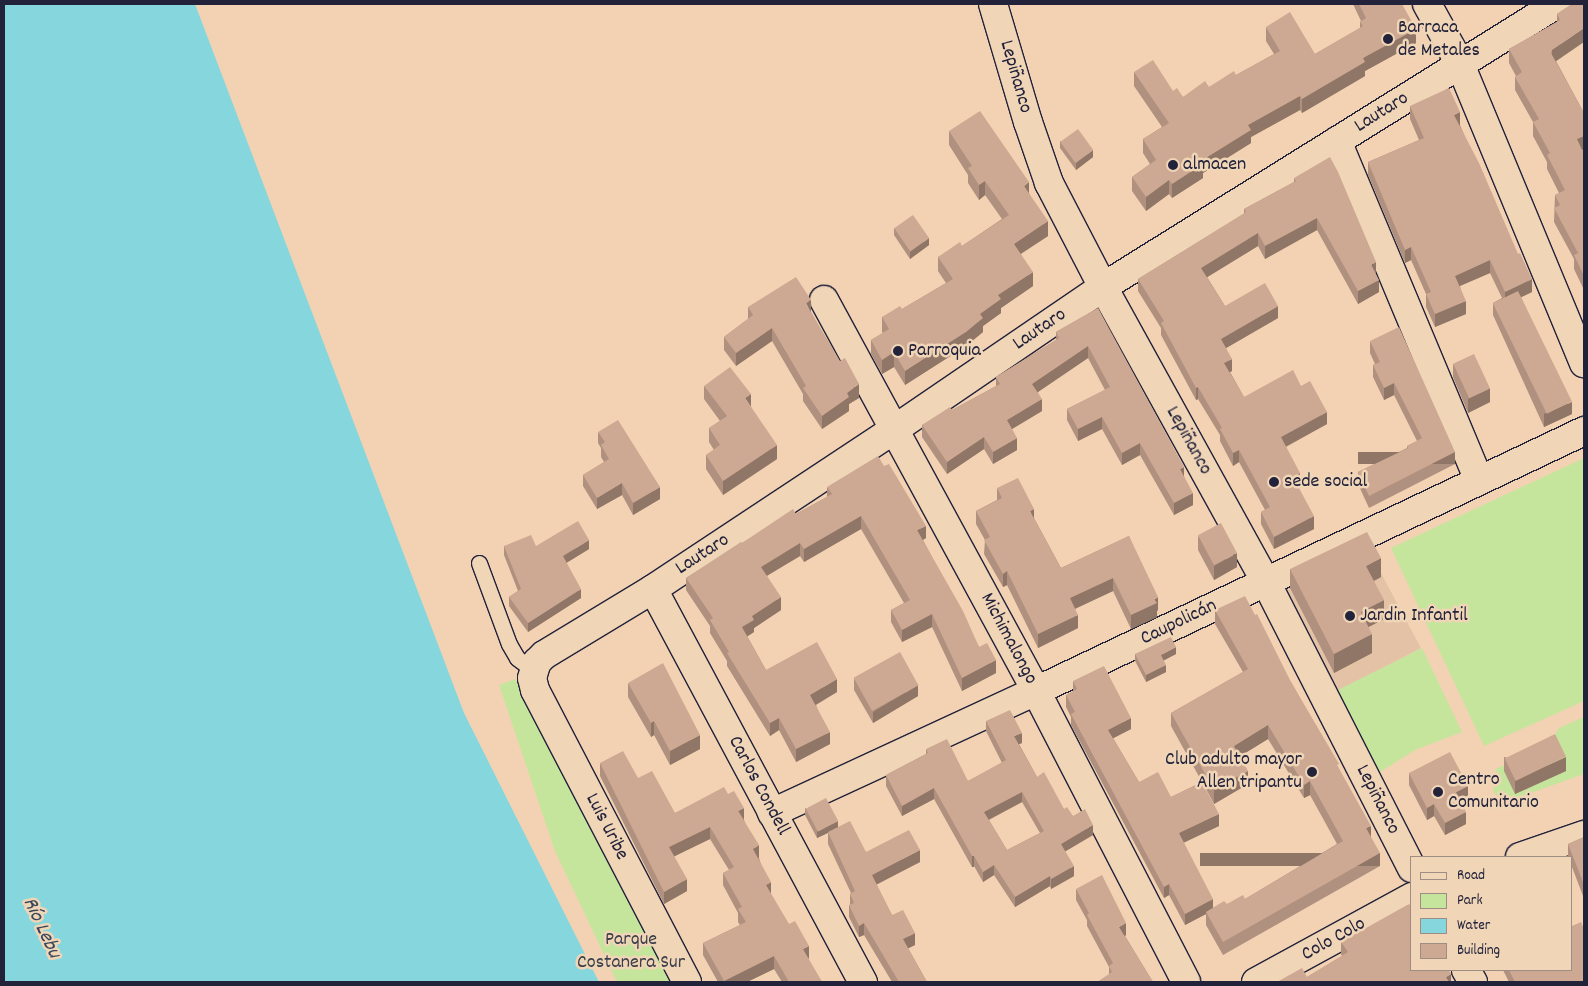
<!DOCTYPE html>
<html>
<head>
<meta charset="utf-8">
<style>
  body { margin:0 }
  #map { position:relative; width:1588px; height:986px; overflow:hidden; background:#f2d2b2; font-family:Dekko,sans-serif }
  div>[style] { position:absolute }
  .built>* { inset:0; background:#e3c2a6; transform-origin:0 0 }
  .green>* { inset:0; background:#c6e59c }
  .water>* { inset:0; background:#85d7dd }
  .roads { filter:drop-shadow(1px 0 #22223b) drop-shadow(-1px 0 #22223b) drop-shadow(0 1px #22223b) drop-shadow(0 -1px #22223b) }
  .lane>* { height:15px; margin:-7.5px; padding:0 7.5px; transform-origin:7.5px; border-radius:7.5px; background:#f0d5b7 }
  .street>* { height:28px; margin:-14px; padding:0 14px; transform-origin:14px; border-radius:14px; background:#f0d5b7 }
  .wall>* { inset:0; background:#b0907e }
  .shaded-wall>* { inset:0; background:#907666; transform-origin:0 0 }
  .building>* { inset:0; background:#cda892; transform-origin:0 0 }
  .dots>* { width:14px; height:14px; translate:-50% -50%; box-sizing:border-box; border:2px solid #f0d5b7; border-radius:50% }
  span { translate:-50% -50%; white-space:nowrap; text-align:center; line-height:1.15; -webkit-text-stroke:5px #f0d5b7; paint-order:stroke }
  .poi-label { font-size:20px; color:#22223b }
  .left { translate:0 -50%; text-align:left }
  .right { translate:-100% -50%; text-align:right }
  .street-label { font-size:20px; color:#22223b }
  .park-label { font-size:20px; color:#3b3f4a }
  .water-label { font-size:21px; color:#36465b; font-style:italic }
  .frame { position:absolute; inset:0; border:5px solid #22223b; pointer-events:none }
  .legend { position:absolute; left:1410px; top:856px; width:162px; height:115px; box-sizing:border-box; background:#f0d5b7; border:1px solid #9e8d85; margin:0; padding:6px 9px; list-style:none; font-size:15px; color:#22223b }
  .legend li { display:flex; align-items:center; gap:10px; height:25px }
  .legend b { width:25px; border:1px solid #9e8d85 }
</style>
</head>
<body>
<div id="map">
  <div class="built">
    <div style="left:1365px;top:543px;width:119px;height:96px;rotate:62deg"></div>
  </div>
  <div class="green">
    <div style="clip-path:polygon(1584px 458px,1584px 701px,1484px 746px,1391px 548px)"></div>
    <div style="clip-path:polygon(1422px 648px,1462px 732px,1415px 750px,1380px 772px,1336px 691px)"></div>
    <div style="clip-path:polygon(515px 679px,597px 836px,676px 982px,617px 982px,555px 851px,499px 685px)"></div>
    <div style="clip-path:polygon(1584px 717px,1584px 774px,1517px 798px,1500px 798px,1493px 792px,1496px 769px,1549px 745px,1559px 728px)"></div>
  </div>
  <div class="water">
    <div style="clip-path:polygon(4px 4px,195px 4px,464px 713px,599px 982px,4px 982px)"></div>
  </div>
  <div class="roads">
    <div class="lane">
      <div style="left:479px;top:563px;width:86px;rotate:69.7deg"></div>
      <div style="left:509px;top:644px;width:16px;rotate:60deg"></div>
      <div style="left:517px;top:658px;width:20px;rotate:37deg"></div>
    </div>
    <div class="street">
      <div style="left:993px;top:4px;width:123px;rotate:73.5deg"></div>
      <div style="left:1028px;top:122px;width:65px;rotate:71deg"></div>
      <div style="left:1049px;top:183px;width:117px;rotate:62.6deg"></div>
      <div style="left:1103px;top:287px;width:337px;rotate:61.1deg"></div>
      <div style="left:1266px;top:582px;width:321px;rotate:63deg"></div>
      <div style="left:1427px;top:4px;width:68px;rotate:61.2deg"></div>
      <div style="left:1460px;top:64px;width:324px;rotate:67.5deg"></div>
      <div style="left:1337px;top:141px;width:368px;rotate:67.3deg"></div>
      <div style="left:824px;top:300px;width:445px;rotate:61.5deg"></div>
      <div style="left:1036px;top:691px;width:327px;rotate:62.7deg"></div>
      <div style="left:653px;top:589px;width:446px;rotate:61.9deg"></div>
      <div style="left:772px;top:813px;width:291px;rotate:-24.8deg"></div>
      <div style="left:1036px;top:691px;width:607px;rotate:-25.38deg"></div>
      <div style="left:1520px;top:857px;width:68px;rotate:-19deg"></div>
      <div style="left:1466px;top:970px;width:14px;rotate:60deg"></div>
      <div style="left:687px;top:982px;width:329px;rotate:-117.5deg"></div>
      <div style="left:535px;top:690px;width:12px;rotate:-104deg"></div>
      <div style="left:532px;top:678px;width:17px;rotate:-73deg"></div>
      <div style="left:537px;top:662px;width:10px;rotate:-45deg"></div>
      <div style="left:544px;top:655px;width:127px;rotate:-31.2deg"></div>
      <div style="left:653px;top:589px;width:290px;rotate:-33.5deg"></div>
      <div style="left:895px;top:429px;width:252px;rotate:-34.3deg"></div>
      <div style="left:1103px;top:287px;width:535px;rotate:-31.94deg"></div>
      <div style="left:1256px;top:982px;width:178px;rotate:-28.6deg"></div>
    </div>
  </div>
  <div class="wall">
    <div style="clip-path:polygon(1353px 4px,1402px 4px,1416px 43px,1365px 71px,1365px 76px,1302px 113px,1300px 110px,1251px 137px,1251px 143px,1203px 173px,1203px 178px,1172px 198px,1169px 194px,1146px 211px,1132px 191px,1132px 177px,1150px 164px,1143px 153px,1143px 139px,1162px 127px,1134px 86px,1134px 72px,1173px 91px,1183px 97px,1209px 87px,1236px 75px,1274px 54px,1266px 41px,1266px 27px,1315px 54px,1360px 28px,1360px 22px,1361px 21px)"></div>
    <div style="clip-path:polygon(1572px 4px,1556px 61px,1584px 113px,1584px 149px,1582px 150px,1584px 154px,1584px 290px,1574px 269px,1574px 259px,1554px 222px,1555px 195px,1559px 193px,1547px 169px,1547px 162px,1533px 136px,1533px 122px,1515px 90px,1515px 77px,1516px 76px,1509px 63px,1509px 49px,1557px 22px,1557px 14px)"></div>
    <div style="clip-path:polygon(1410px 106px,1460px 125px,1532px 292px,1521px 297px,1572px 414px,1544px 427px,1493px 315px,1493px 303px,1502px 298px,1490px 273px,1460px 286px,1466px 314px,1435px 327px,1426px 307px,1426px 294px,1411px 260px,1405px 263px,1368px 175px,1368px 162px,1419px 140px,1410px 119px)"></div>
    <div style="clip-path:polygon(949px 131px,1029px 193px,1048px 236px,1021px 254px,1033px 286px,1001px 308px,1001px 313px,983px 326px,983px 332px,966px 346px,905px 385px,894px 367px,882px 374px,871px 354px,871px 340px,883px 333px,882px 332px,882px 317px,902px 309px,946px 283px,938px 271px,938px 257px,962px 246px,1002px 219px,985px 195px,979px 200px,968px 183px,968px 175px,949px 145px)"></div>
    <div style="clip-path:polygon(1060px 141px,1093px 157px,1076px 170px,1060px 148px)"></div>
    <div style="clip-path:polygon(1294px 178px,1376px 275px,1379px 292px,1358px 304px,1317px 230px,1265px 259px,1258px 246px,1207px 277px,1225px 306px,1278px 318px,1226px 348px,1232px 371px,1230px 372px,1244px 397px,1301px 386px,1327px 424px,1286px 447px,1300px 486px,1298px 486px,1314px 529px,1274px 549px,1261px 524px,1261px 512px,1265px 510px,1239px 462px,1233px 466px,1220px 441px,1220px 435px,1198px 399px,1196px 400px,1161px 335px,1161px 328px,1138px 291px,1138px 279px,1244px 214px,1244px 209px,1294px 182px)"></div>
    <div style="clip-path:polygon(894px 228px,929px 245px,910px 259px,894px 235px)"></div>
    <div style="clip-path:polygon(748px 307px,811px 312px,859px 398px,849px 404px,849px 411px,822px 429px,803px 401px,803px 394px,772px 341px,736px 366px,724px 350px,724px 337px,748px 319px)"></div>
    <div style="clip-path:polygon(1098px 308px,1184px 476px,1193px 505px,1174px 515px,1140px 455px,1122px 465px,1102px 429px,1078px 441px,1067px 420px,1067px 409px,1105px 390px,1088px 358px,1038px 392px,1042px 411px,1012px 429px,1017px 450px,993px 464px,984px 449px,947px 474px,922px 437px,922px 425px,952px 410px,996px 386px,996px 377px,1056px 340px,1056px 332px)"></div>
    <div style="clip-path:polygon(1370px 341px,1455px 464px,1369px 508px,1358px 484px,1358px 472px,1407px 448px,1407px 446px,1417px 441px,1394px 395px,1384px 400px,1373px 377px,1373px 365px,1375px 364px,1370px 353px)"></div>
    <div style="clip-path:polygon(1453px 364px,1490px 402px,1468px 413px,1453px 377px)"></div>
    <div style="clip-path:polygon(704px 386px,751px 407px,777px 459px,723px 495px,706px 469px,706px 455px,714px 450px,709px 442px,709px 428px,720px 421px,704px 399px)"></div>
    <div style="clip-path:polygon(598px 432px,660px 499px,633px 515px,622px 495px,597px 509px,583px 486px,583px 475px,604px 462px,601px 457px,601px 448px,598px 443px)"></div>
    <div style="clip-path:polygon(827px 487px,926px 538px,923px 540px,979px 647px,996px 673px,962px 691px,932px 627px,902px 642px,891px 622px,891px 610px,904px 603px,861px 529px,804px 562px,800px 556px,767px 576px,781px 610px,754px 628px,754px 632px,747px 636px,766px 670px,837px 692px,816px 705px,830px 744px,796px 762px,779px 730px,770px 736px,727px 666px,727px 661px,710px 633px,710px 626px,686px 590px,686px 578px,742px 543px,827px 497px)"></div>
    <div style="clip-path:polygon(997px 488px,1034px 518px,1061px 568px,1129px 536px,1158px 610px,1157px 611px,1157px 617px,1131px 629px,1113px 591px,1075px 609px,1078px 628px,1038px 648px,1007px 585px,1003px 587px,984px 554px,985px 540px,976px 524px,976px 511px,997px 500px)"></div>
    <div style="clip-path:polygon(1198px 536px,1237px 567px,1214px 580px,1198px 550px)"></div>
    <div style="clip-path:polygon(504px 546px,589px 549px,566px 563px,581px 598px,528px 632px,509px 606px,509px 597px,518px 591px,504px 555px)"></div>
    <div style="clip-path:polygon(1290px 569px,1381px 577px,1374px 581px,1384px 619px,1368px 627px,1372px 653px,1334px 673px,1290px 588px)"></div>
    <div style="clip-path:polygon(evenodd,1215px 610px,1291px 682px,1339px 769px,1371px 838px,1380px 866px,1223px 955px,1206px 925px,1206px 914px,1185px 925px,1169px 895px,1164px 898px,1071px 725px,1071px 717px,1066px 707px,1066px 695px,1073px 692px,1073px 681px,1131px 729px,1113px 738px,1139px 782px,1171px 797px,1202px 782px,1171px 726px,1171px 713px,1243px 672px,1215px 624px,1215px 610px,1268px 739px,1304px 798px,1310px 795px,1337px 844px,1245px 899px,1213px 908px,1183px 842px,1219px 826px,1203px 783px,1214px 804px,1248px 784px,1240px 756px,1268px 739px)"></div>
    <div style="clip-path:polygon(1135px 654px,1176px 654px,1163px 660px,1166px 672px,1146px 682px,1135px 661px)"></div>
    <div style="clip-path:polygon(854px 679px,918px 696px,873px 723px,854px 690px)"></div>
    <div style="clip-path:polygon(628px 683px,700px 749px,670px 765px,654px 735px,651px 737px,628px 697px)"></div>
    <div style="clip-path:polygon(evenodd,986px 721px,1022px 743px,1019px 744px,1037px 777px,1064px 809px,1073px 816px,1093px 835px,1065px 851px,1074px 876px,1051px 889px,1050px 886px,1015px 907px,994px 875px,983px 882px,974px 866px,972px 867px,934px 799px,902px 816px,886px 786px,886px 775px,926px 754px,926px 749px,968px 781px,1002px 763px,986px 731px,986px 721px,1022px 802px,1040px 833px,1007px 850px,989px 820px,1022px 802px)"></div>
    <div style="clip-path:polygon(1504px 757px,1566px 771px,1515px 794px,1504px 771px)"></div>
    <div style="clip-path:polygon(600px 763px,638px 778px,675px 813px,728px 794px,744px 820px,759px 858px,771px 895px,809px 958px,808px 959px,822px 982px,782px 982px,774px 969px,747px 982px,718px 982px,703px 955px,703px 943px,740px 925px,738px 922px,738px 913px,723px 885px,723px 873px,729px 870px,710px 839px,674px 856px,687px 891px,664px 904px,600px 776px)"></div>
    <div style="clip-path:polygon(1409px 773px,1468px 798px,1461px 802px,1466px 824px,1445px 835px,1434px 816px,1427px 820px,1409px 785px)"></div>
    <div style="clip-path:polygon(805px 808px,838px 827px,866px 852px,920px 862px,876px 884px,892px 915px,915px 945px,908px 948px,927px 982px,892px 982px,864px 935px,859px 937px,849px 917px,849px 905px,850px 905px,850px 894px,851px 893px,828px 844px,828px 833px,817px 838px,805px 815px)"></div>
    <div style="clip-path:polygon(1584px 837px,1584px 896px,1583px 896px,1572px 867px,1572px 857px,1568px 857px,1568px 844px)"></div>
    <div style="clip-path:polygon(1076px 889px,1126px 935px,1125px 936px,1153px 982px,1109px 975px,1109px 967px,1087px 926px,1087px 920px,1076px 900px)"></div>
    <div style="clip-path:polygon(1341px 942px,1451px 982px,1307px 977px,1342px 956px,1341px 954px)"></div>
    <div style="clip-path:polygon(1503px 970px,1572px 970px,1584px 982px,1509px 982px)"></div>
  </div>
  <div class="shaded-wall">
    <div style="clip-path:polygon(1584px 28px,1584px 42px,1552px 64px,1552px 50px)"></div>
    <div style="clip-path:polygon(1416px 29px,1416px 43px,1365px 71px,1365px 76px,1302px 113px,1302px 99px,1363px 58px)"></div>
    <div style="clip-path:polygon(1300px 96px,1300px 110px,1251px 137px,1251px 143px,1203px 173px,1203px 178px,1172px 198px,1172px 184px,1248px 125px)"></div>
    <div style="clip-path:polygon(1460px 112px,1460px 125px,1454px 128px,1454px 115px)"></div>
    <div style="clip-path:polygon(1584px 136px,1584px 149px,1577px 153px,1577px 139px)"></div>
    <div style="clip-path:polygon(1093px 150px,1093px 157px,1076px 170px,1076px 163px)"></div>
    <div style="clip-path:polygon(1169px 180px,1169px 194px,1146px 211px,1146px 197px)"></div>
    <div style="clip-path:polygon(985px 181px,985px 195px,979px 200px,979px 185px)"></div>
    <div style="clip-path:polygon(1029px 182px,1029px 197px,1024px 186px)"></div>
    <div style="clip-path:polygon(1317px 218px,1317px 230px,1265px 259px,1265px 246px)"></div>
    <div style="clip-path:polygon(1048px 221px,1048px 236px,1014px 258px,1014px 244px)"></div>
    <div style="clip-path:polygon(1258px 233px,1258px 246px,1201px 281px,1201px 268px)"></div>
    <div style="clip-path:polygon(929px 238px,929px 245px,910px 259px,910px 252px)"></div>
    <div style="clip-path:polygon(1411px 247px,1411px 260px,1405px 263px,1405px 250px)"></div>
    <div style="clip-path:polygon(1490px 260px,1490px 273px,1455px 288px,1455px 276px)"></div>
    <div style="clip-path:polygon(1376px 262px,1376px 275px,1371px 265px)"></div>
    <div style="clip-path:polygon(1033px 272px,1033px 286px,1001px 308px,1001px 313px,983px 326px,983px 332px,966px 346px,905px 385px,905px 371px,980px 314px,998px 295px)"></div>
    <div style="clip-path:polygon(1532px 279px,1532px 292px,1505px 305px,1505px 292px)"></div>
    <div style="clip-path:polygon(1379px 280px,1379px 292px,1358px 304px,1358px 291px)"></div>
    <div style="clip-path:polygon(811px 300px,811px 314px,806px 303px)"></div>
    <div style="clip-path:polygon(1466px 301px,1466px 314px,1435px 327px,1435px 314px)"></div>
    <div style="clip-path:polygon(1278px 306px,1278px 318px,1221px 351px,1221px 339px)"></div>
    <div style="clip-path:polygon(772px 328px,772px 341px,736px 366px,736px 353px)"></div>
    <div style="clip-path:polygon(1088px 346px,1088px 358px,1032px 396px,1032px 384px)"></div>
    <div style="clip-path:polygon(894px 352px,894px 367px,882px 374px,882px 360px)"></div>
    <div style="clip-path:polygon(1232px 359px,1232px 371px,1224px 375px,1224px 363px)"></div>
    <div style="clip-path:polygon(1394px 383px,1394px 395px,1384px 400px,1384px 388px)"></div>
    <div style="clip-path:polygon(859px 384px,859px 398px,849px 404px,849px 411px,822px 429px,822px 416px,847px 393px)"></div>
    <div style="clip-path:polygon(1198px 387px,1198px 399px,1196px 400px,1196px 388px)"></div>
    <div style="clip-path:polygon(1490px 388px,1490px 402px,1468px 413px,1468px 399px)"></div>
    <div style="clip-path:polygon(751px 394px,751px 407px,745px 398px)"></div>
    <div style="clip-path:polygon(1042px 399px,1042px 411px,1007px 432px,1007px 420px)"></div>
    <div style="clip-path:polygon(1572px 402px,1572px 414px,1544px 427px,1544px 414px)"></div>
    <div style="clip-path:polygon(1327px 412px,1327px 424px,1281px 449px,1281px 437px)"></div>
    <div style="clip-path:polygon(1102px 417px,1102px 429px,1078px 441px,1078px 429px)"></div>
    <div style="clip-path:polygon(984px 437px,984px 449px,947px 474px,947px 462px)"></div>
    <div style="clip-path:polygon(1017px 438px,1017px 450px,993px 464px,993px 452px)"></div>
    <div style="clip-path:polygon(1140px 443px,1140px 455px,1122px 465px,1122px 453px)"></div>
    <div style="clip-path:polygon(777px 445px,777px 459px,723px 495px,723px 481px)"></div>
    <div style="clip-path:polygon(1239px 450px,1239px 462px,1233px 466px,1233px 453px)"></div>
    <div style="left:1455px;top:452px;width:12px;height:97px;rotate:90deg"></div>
    <div style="clip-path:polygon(1184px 467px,1184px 479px,1180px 469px)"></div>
    <div style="clip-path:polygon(1300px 473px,1300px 486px,1293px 489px,1293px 477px)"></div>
    <div style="clip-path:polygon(622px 483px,622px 495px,597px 509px,597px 498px)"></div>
    <div style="clip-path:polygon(660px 487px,660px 499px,633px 515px,633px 503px)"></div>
    <div style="clip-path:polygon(1193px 493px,1193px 505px,1174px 515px,1174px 503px)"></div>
    <div style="clip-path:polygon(1034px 509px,1034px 523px,1030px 511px)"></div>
    <div style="clip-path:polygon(861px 516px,861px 529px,804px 562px,804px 549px)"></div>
    <div style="clip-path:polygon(1314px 516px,1314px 529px,1274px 549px,1274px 537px)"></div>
    <div style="clip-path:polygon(926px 526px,926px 538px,917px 543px,917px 530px)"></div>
    <div style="clip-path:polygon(589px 540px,589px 549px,563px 565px,563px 556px)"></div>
    <div style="clip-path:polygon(800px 543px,800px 556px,761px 579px,761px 567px)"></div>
    <div style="clip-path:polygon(1237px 553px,1237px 567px,1214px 580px,1214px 566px)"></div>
    <div style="clip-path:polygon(1381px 558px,1381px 577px,1366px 585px,1366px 566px)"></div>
    <div style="clip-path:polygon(1007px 571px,1007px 585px,1003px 587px,1003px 574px)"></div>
    <div style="clip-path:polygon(1113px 578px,1113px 591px,1070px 611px,1070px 598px)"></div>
    <div style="clip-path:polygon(581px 589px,581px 598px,528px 632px,528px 623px)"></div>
    <div style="clip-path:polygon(781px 597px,781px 610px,754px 628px,754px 632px,742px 640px,742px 627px,752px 616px)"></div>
    <div style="clip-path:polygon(1158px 597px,1158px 610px,1157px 611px,1157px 617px,1131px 629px,1131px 615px)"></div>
    <div style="clip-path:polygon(1384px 600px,1384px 619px,1361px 631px,1361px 612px)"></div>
    <div style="clip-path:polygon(932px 614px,932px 627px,902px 642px,902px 630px)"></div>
    <div style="clip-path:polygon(1078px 615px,1078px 628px,1038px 648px,1038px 634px)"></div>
    <div style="clip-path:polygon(1372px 634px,1372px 653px,1334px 673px,1334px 654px)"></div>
    <div style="clip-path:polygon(1176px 647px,1176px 654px,1161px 662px,1161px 655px)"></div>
    <div style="clip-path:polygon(996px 660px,996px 673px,962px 691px,962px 678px)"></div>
    <div style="clip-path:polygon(1166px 665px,1166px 672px,1146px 682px,1146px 675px)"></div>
    <div style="clip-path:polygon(837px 679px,837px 692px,810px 708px,810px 695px)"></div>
    <div style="clip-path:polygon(918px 685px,918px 696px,873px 723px,873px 712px)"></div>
    <div style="clip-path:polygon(779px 718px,779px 730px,770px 736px,770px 723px)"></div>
    <div style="clip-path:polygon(1131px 718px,1131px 729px,1108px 741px,1108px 730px)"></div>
    <div style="clip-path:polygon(654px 721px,654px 735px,651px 737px,651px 723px)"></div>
    <div style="clip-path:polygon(1268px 725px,1268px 739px,1234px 760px,1234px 746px)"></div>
    <div style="clip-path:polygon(830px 732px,830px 744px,796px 762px,796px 749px)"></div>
    <div style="clip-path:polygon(1022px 733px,1022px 743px,1014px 746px,1014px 736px)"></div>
    <div style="clip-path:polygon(700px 735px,700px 749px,670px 765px,670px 751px)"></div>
    <div style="clip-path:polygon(1566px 757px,1566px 771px,1515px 794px,1515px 780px)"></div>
    <div style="clip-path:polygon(1248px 771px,1248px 784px,1214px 804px,1214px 790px)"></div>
    <div style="clip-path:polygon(1310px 781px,1310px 795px,1304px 798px,1304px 785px)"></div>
    <div style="clip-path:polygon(1468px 786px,1468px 798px,1456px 805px,1456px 792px)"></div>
    <div style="clip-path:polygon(934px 788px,934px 799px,902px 816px,902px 806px)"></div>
    <div style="clip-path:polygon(1022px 792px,1022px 802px,984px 822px,984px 812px)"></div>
    <div style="clip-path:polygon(1434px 804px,1434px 816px,1427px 820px,1427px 808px)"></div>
    <div style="clip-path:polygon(744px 808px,744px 820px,738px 811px)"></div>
    <div style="clip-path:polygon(1466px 812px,1466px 824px,1445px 835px,1445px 823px)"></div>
    <div style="clip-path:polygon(1219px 814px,1219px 826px,1179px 845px,1179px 833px)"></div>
    <div style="clip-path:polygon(838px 821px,838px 828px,817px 838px,817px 831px)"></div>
    <div style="clip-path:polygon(1093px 825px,1093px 835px,1061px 854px,1061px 844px)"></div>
    <div style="clip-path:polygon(1371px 826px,1371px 839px,1366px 828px)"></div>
    <div style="clip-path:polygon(710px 827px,710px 839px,669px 859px,669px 847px)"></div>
    <div style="clip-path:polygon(759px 845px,759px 858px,753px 861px,753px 849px)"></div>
    <div style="clip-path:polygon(920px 850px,920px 862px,872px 887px,872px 875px)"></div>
    <div style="left:1380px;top:853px;width:13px;height:180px;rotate:90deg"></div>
    <div style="left:972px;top:856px;width:2px;height:11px"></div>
    <div style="clip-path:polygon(994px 865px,994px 875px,983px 882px,983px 872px)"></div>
    <div style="clip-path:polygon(1074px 866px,1074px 876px,1051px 889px,1051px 879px)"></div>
    <div style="clip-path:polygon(1050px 876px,1050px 886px,1015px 907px,1015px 897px)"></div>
    <div style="clip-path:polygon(687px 879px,687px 891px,664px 904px,664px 892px)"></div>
    <div style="clip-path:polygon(771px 882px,771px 895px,766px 885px)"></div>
    <div style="left:1583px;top:882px;width:1px;height:14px"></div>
    <div style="clip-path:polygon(1169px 884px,1169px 895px,1164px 898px,1164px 887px)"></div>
    <div style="clip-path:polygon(1213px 899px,1213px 910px,1206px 912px,1206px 914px,1185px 925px,1185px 914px)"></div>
    <div style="clip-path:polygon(864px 923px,864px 935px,859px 937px,859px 926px)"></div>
    <div style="clip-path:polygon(1126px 923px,1126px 935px,1119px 939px,1119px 927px)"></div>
    <div style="clip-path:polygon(915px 933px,915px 945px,903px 951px,903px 939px)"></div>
    <div style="clip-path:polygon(809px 946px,809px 958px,803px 962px,803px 949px)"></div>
    <div style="clip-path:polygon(774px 956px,774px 969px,747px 982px,724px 982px,724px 981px)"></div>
    <div style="clip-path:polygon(1451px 974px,1451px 982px,1446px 982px,1446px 977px)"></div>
  </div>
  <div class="building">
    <div style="clip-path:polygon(1359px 4px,1402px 4px,1416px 29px,1363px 58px,1365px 62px,1302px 99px,1300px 96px,1248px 125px,1251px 130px,1201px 161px,1203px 164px,1172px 184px,1169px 180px,1146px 197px,1132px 177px,1156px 160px,1143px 139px,1169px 123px,1134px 72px,1153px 60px,1173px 91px,1177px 88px,1183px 97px,1205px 81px,1209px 87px,1234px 71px,1236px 75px,1280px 51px,1266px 27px,1290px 12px,1315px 54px,1363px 26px,1360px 22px,1366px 18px)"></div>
    <div style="clip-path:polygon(1572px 4px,1584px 4px,1584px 28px,1552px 50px,1551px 53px,1584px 113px,1584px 136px,1577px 139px,1584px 154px,1584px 177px,1583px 177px,1584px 179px,1584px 276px,1574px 255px,1578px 253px,1554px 208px,1560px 205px,1555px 195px,1565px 190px,1547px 155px,1550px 153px,1533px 122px,1539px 119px,1515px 77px,1522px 72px,1509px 49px,1560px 20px,1557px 14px)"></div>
    <div style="clip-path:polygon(1449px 88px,1460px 112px,1454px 115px,1479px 163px,1518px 254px,1520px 253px,1532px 279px,1505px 292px,1490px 260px,1455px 276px,1466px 301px,1435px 314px,1426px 294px,1431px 292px,1411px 247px,1405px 250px,1368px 162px,1424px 138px,1410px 106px)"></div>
    <div style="clip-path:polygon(980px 111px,1029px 182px,1024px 186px,1048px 221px,1014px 244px,1033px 272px,998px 295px,1001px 299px,980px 314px,983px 318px,966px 332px,905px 371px,894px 352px,882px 360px,871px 340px,889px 329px,882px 317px,900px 306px,902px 309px,953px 279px,938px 257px,960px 242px,962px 246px,1009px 215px,985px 181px,979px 185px,968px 168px,972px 166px,949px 131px)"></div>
    <div style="left:1078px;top:129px;width:26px;height:22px;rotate:54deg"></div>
    <div style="clip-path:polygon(1330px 157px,1338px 172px,1376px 262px,1371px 265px,1379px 280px,1358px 291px,1317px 218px,1265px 246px,1258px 233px,1201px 268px,1225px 306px,1265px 283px,1278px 306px,1221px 339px,1232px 359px,1224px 363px,1244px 397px,1293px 370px,1301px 386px,1310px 381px,1327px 412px,1281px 437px,1300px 473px,1293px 477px,1314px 516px,1274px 537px,1261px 512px,1270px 507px,1239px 450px,1233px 453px,1220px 429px,1222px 428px,1198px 387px,1196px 388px,1161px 323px,1164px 321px,1138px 279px,1246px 212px,1244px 209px,1296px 181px,1294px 178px)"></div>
    <div style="left:913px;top:215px;width:28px;height:23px;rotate:55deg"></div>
    <div style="clip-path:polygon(796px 277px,811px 300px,806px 303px,812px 314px,840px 361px,845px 358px,859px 384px,847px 393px,849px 397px,822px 416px,803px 388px,806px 386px,772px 328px,736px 353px,724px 337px,753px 315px,748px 307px)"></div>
    <div style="left:1518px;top:291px;width:123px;height:28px;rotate:64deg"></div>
    <div style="clip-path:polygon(1098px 308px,1184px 467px,1180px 469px,1193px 493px,1174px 503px,1140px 443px,1122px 453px,1102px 417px,1078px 429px,1067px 409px,1110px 387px,1088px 346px,1032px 384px,1042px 399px,1007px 420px,1017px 438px,993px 452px,984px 437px,947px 462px,922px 425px,950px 407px,952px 410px,1000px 384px,996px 377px,1059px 338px,1056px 332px)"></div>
    <div style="clip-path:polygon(1399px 327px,1455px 452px,1369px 496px,1358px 472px,1408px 448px,1407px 446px,1422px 438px,1394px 383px,1384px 388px,1373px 365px,1380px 362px,1370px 341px)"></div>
    <div style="left:1474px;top:354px;width:38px;height:23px;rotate:65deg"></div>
    <div style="clip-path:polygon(730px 367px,751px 394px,745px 398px,777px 445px,723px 481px,706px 455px,720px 445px,709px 428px,727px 416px,704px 386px)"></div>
    <div style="clip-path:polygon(618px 420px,660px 487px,633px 503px,622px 483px,597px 498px,583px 475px,609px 459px,601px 445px,605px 442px,598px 432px)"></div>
    <div style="clip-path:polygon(878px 456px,884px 466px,889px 464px,926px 526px,917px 530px,963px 611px,979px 647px,987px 643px,996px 660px,962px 678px,932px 614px,902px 630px,891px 610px,910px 600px,861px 516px,804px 549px,800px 543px,761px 567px,781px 597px,752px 616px,754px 620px,742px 627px,766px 670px,817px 642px,837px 679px,810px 695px,830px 732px,796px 749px,779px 718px,770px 723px,727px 653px,729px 652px,710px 620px,713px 618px,686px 578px,741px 542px,742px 543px,793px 509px,796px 514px,832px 494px,827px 487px)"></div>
    <div style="clip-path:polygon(1018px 478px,1034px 509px,1030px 511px,1061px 568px,1129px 536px,1158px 597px,1154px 599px,1157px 603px,1131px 615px,1113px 578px,1070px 598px,1078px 615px,1038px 634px,1007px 571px,1003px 574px,984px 540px,990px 537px,976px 511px,1002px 498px,997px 488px)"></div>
    <div style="clip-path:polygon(578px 521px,589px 540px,563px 556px,581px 589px,528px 623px,509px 597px,521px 589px,504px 546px,531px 535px,536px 546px)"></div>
    <div style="left:1221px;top:523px;width:34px;height:26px;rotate:62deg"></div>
    <div style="clip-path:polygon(1367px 532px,1381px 558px,1366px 566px,1384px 600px,1361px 612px,1372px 634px,1334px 654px,1290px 569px)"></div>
    <div style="clip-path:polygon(1245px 596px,1255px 615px,1257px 614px,1291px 682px,1339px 764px,1337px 765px,1371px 826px,1366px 828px,1380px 853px,1223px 942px,1206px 912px,1224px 901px,1227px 904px,1243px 895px,1245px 899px,1343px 841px,1310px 781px,1304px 785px,1268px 725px,1234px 746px,1248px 771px,1214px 790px,1171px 713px,1248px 669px,1215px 610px)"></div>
    <div style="clip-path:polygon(1171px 637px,1176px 647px,1161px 655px,1166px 665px,1146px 675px,1135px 654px)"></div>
    <div style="left:900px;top:652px;width:38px;height:53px;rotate:61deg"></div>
    <div style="clip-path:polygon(663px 663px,700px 735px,670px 751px,654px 721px,651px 723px,628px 683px)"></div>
    <div style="clip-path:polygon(1104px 666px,1131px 718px,1108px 730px,1139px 782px,1158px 772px,1171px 797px,1202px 782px,1219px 814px,1179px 833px,1213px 899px,1185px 914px,1169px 884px,1164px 887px,1071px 714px,1075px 712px,1066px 695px,1077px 689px,1073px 681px)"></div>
    <div style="clip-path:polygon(evenodd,1010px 710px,1022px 733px,1014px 736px,1037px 777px,1044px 772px,1064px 809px,1067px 807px,1073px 816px,1085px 809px,1093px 825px,1061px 844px,1074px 866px,1051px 879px,1050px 876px,1015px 897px,994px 865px,983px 872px,974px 856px,972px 856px,934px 788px,902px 806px,886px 775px,928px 753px,926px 749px,947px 739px,968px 781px,1006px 760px,986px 721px,1010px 710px,1022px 792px,1044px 831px,1007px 850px,984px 812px,1022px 792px)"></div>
    <div style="left:1555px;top:734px;width:25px;height:56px;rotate:64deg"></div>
    <div style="clip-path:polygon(623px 751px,638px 778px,652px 771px,675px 813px,724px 787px,728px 794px,734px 791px,744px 808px,738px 811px,759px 845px,753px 849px,771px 882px,766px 885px,789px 924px,795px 921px,809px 946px,803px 949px,822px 982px,789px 982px,774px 956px,724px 981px,703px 943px,746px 922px,738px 909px,742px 907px,723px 873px,734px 867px,710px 827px,669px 847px,687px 879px,664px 892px,600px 763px)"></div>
    <div style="clip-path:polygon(1450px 752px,1468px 786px,1456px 792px,1466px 812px,1445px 823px,1434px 804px,1427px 808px,1409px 773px)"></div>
    <div style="left:826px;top:798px;width:26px;height:23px;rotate:62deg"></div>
    <div style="clip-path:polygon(850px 821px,866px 852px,909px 830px,920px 850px,872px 875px,892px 915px,903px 910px,915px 933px,903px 939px,927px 982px,899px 982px,864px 923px,859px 926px,849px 905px,854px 903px,850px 894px,855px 891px,828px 832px)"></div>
    <div style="clip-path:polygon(1584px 837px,1584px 882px,1583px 882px,1568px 844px)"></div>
    <div style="clip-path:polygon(1102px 875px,1126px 923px,1119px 927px,1153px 982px,1097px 982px,1112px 972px,1109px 966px,1113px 963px,1087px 915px,1089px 913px,1076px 889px)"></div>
    <div style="clip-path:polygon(1409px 904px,1412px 908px,1412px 970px,1449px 970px,1451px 974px,1446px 977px,1449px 982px,1277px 982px,1302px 968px,1307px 977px,1348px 952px,1341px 942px)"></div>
    <div style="clip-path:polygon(1581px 922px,1584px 929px,1584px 982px,1515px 982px,1509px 970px,1572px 970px,1572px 926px)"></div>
  </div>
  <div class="dots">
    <div style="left:1388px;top:39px;background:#22223b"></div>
    <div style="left:1173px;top:165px;background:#22223b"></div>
    <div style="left:898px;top:351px;background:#22223b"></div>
    <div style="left:1274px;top:482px;background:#22223b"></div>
    <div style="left:1350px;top:616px;background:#22223b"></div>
    <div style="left:1312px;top:772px;background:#22223b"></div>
    <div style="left:1438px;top:792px;background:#22223b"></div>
  </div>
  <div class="poi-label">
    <span class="left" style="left:1398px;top:40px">Barraca<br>de Metales</span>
    <span class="left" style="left:1183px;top:165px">almacen</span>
    <span class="left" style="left:908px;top:351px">Parroquia</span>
    <span class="left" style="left:1284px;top:482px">sede social</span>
    <span class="left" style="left:1360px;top:616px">Jardin Infantil</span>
    <span class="right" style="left:1302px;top:772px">Club adulto mayor<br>Allen tripantu</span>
    <span class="left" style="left:1448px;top:792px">Centro<br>Comunitario</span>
  </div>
  <div class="street-label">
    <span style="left:1015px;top:77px;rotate:74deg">Lepiñanco</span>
    <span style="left:1382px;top:113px;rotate:-32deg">Lautaro</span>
    <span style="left:1040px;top:330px;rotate:-34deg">Lautaro</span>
    <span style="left:1188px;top:441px;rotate:61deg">Lepiñanco</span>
    <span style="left:703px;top:555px;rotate:-33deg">Lautaro</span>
    <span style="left:1179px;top:623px;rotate:-26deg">Caupolicán</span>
    <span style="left:1008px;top:639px;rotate:62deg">Michimalongo</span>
    <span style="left:758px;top:786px;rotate:62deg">Carlos Condell</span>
    <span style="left:1377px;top:800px;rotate:63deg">Lepiñanco</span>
    <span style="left:606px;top:827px;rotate:63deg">Luis Uribe</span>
    <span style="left:1334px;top:940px;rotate:-29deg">Colo Colo</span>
  </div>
  <div class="park-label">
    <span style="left:631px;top:952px">Parque<br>Costanera Sur</span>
  </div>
  <div class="water-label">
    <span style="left:41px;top:928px;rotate:65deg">Río Lebu</span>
  </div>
  <div class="frame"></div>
  <ul class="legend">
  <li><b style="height:6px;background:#f0d5b7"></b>Road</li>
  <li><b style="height:14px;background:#c6e59c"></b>Park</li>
  <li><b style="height:14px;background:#85d7dd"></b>Water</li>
  <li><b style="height:14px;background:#cda892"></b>Building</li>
  </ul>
</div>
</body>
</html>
